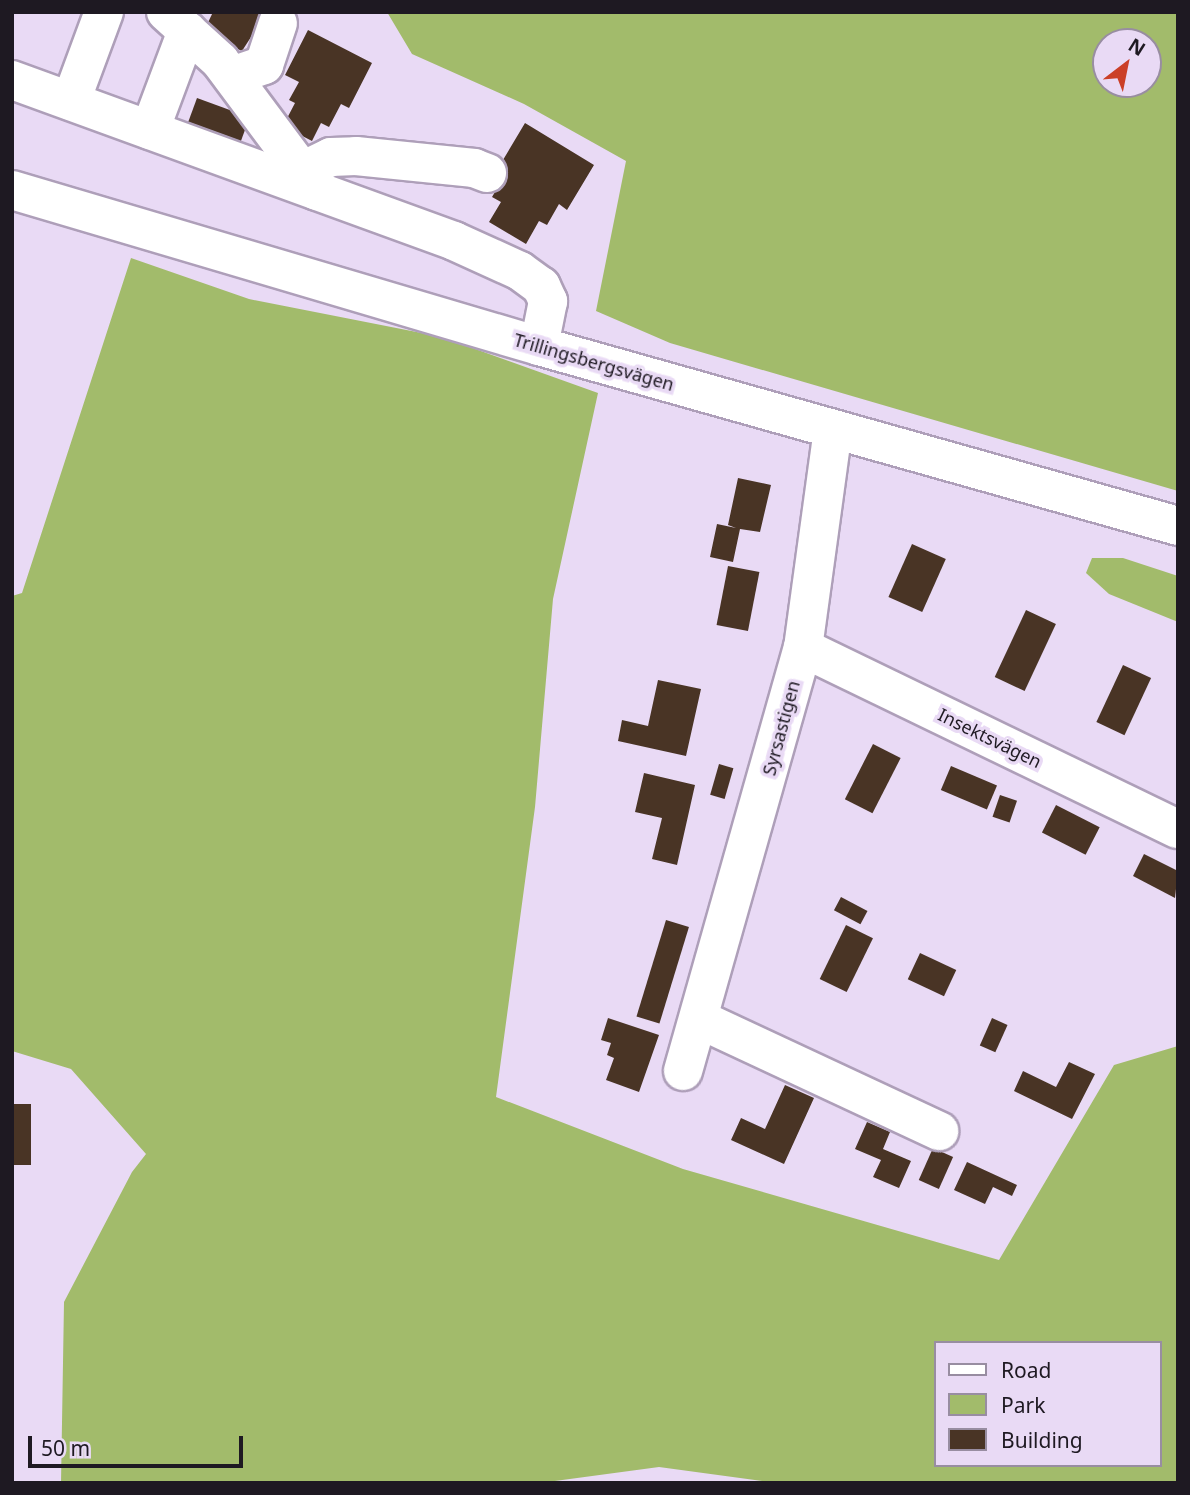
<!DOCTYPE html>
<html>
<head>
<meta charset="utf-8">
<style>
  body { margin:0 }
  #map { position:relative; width:1190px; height:1495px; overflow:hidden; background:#e9daf5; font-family:"Noto Sans",sans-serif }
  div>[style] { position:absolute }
  .green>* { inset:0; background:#a2bb6b }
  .building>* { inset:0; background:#493425; transform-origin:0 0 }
  .roads { filter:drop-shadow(2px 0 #ae9fb9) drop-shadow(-2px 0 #ae9fb9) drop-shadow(0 2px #ae9fb9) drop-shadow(0 -2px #ae9fb9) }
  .minor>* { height:38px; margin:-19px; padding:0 19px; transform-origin:19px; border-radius:19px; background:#fff }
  span { translate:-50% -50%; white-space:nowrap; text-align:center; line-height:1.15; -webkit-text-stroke:7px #e9daf5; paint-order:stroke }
  .street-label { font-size:18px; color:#1e1922 }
  .frame { position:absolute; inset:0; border:14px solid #1e1922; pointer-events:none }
  .legend { position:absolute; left:934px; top:1341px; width:228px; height:126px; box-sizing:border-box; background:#e9daf5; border:2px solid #988da1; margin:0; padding:9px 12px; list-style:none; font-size:21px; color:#1e1922 }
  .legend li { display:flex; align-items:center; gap:14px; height:35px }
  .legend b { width:35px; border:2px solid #988da1 }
  .north { position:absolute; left:1092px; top:28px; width:70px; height:70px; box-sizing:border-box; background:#e9daf5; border:2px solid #988da1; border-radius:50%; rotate:32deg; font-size:19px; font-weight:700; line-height:28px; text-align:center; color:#1e1922 }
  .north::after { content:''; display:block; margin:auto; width:24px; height:32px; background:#cb3f27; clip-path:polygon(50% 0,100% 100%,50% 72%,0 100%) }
  .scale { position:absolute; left:28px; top:1436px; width:215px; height:32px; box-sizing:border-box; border:4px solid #1e1922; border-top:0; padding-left:9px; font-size:21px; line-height:24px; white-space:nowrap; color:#1e1922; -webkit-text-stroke:5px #e9daf5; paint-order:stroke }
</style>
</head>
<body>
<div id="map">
  <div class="green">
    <div style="clip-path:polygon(evenodd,387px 12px,1178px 12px,1178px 491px,670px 343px,596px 311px,626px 161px,524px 104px,412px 54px,387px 12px,1106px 42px,1148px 42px,1148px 84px,1106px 84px,1106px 42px)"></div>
    <div style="clip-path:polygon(evenodd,131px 258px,249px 299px,442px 337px,598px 393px,553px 599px,535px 807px,496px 1097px,683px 1169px,999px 1260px,1114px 1065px,1178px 1046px,1178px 1483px,776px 1483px,659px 1467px,540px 1483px,61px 1483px,64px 1302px,132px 1172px,146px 1154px,71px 1069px,12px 1051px,12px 596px,22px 593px,131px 258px,936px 1343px,1160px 1343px,1160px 1465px,936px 1465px,936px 1343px)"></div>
    <div style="clip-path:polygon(1092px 558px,1123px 558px,1178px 576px,1178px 622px,1109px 594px,1086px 573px)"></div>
  </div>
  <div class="building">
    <div style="clip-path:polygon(213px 12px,267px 12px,242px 51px,203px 33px)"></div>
    <div style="clip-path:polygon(308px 30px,372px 63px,349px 108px,341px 104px,329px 127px,321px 123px,312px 141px,283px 126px,295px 103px,289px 100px,299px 82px,285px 75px)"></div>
    <div style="left:197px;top:98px;width:56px;height:27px;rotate:20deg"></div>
    <div style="clip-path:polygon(525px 123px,594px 165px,567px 210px,559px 204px,547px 225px,539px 221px,526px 244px,489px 222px,501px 202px,492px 197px,505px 175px,497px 170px)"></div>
    <div style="clip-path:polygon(738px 478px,771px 485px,760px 532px,740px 529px,733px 562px,710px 557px,717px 524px,736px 528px,728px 525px)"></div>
    <div style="left:912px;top:544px;width:37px;height:58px;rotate:24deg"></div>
    <div style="left:728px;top:566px;width:32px;height:60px;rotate:11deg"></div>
    <div style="left:1026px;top:610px;width:33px;height:74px;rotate:25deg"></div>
    <div style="left:1123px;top:665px;width:31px;height:63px;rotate:25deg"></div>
    <div style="clip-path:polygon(658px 680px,701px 689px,686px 756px,618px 741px,622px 720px,648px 726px)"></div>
    <div style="left:873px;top:744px;width:31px;height:62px;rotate:27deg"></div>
    <div style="left:719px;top:764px;width:15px;height:32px;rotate:16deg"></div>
    <div style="left:951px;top:766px;width:50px;height:26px;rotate:23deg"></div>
    <div style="clip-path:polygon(644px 773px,695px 785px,677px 865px,652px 859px,662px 818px,635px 812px)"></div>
    <div style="left:1000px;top:795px;width:18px;height:23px;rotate:19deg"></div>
    <div style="left:1056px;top:805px;width:49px;height:31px;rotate:27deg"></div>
    <div style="clip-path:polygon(1144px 854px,1178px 871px,1175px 898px,1133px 876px)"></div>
    <div style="left:841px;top:897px;width:30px;height:15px;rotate:28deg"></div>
    <div style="left:666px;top:920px;width:24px;height:101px;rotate:17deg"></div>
    <div style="left:846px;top:925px;width:30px;height:60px;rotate:26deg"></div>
    <div style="left:920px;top:953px;width:40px;height:29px;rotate:25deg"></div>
    <div style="clip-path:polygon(608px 1018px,659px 1035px,639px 1092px,606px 1080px,614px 1058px,607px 1055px,611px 1043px,601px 1040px)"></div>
    <div style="left:992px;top:1018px;width:17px;height:30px;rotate:24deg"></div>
    <div style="clip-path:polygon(1069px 1062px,1095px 1074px,1072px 1119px,1014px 1091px,1023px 1071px,1056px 1087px)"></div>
    <div style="clip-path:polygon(785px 1085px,814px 1098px,784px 1164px,731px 1140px,741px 1118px,765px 1129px)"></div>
    <div style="left:12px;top:1104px;width:19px;height:61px"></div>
    <div style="clip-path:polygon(867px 1122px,890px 1132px,883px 1149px,911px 1161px,899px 1188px,873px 1177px,881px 1160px,855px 1149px)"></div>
    <div style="left:933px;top:1148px;width:22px;height:35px;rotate:24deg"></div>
    <div style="clip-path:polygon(967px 1162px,1017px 1185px,1012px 1196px,993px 1187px,985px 1204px,954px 1190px)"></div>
  </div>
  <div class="roads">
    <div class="minor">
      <div style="left:166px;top:12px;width:73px;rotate:42.2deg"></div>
      <div style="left:220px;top:61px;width:162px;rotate:53.3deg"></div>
      <div style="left:232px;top:76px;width:34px;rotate:-19deg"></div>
      <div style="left:264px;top:65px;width:44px;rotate:-71.6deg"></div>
      <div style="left:12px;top:80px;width:470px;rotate:20deg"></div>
      <div style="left:454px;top:241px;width:72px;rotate:24.4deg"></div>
      <div style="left:520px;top:271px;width:26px;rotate:36deg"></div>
      <div style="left:541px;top:286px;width:17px;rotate:65deg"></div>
      <div style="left:548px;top:301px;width:46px;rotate:101.3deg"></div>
      <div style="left:71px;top:101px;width:95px;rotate:-69.7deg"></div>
      <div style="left:150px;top:130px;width:106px;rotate:-69.5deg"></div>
      <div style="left:302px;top:171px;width:32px;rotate:-26deg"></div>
      <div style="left:331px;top:157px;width:25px;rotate:-2deg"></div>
      <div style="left:356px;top:156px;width:119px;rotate:5.8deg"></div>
      <div style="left:474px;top:168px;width:14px;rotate:21deg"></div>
      <div style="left:12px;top:190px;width:550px;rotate:16.49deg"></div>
      <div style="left:539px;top:346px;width:664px;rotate:15.73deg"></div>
      <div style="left:803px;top:648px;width:416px;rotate:25.8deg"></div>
      <div style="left:701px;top:1020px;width:263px;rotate:25deg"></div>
      <div style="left:683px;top:1071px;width:440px;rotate:-74.2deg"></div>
      <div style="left:803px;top:648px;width:220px;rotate:-82.2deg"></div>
    </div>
  </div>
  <div class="street-label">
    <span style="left:594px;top:362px;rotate:16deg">Trillingsbergsvägen</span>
    <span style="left:781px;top:728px;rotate:-75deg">Syrsastigen</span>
    <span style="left:990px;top:738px;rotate:26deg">Insektsvägen</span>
  </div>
  <div class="frame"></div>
  <ul class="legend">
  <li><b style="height:9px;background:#fff"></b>Road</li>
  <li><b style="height:19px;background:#a2bb6b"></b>Park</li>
  <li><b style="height:19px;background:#493425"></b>Building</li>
  </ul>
  <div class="north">N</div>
  <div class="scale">50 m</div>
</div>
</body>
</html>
